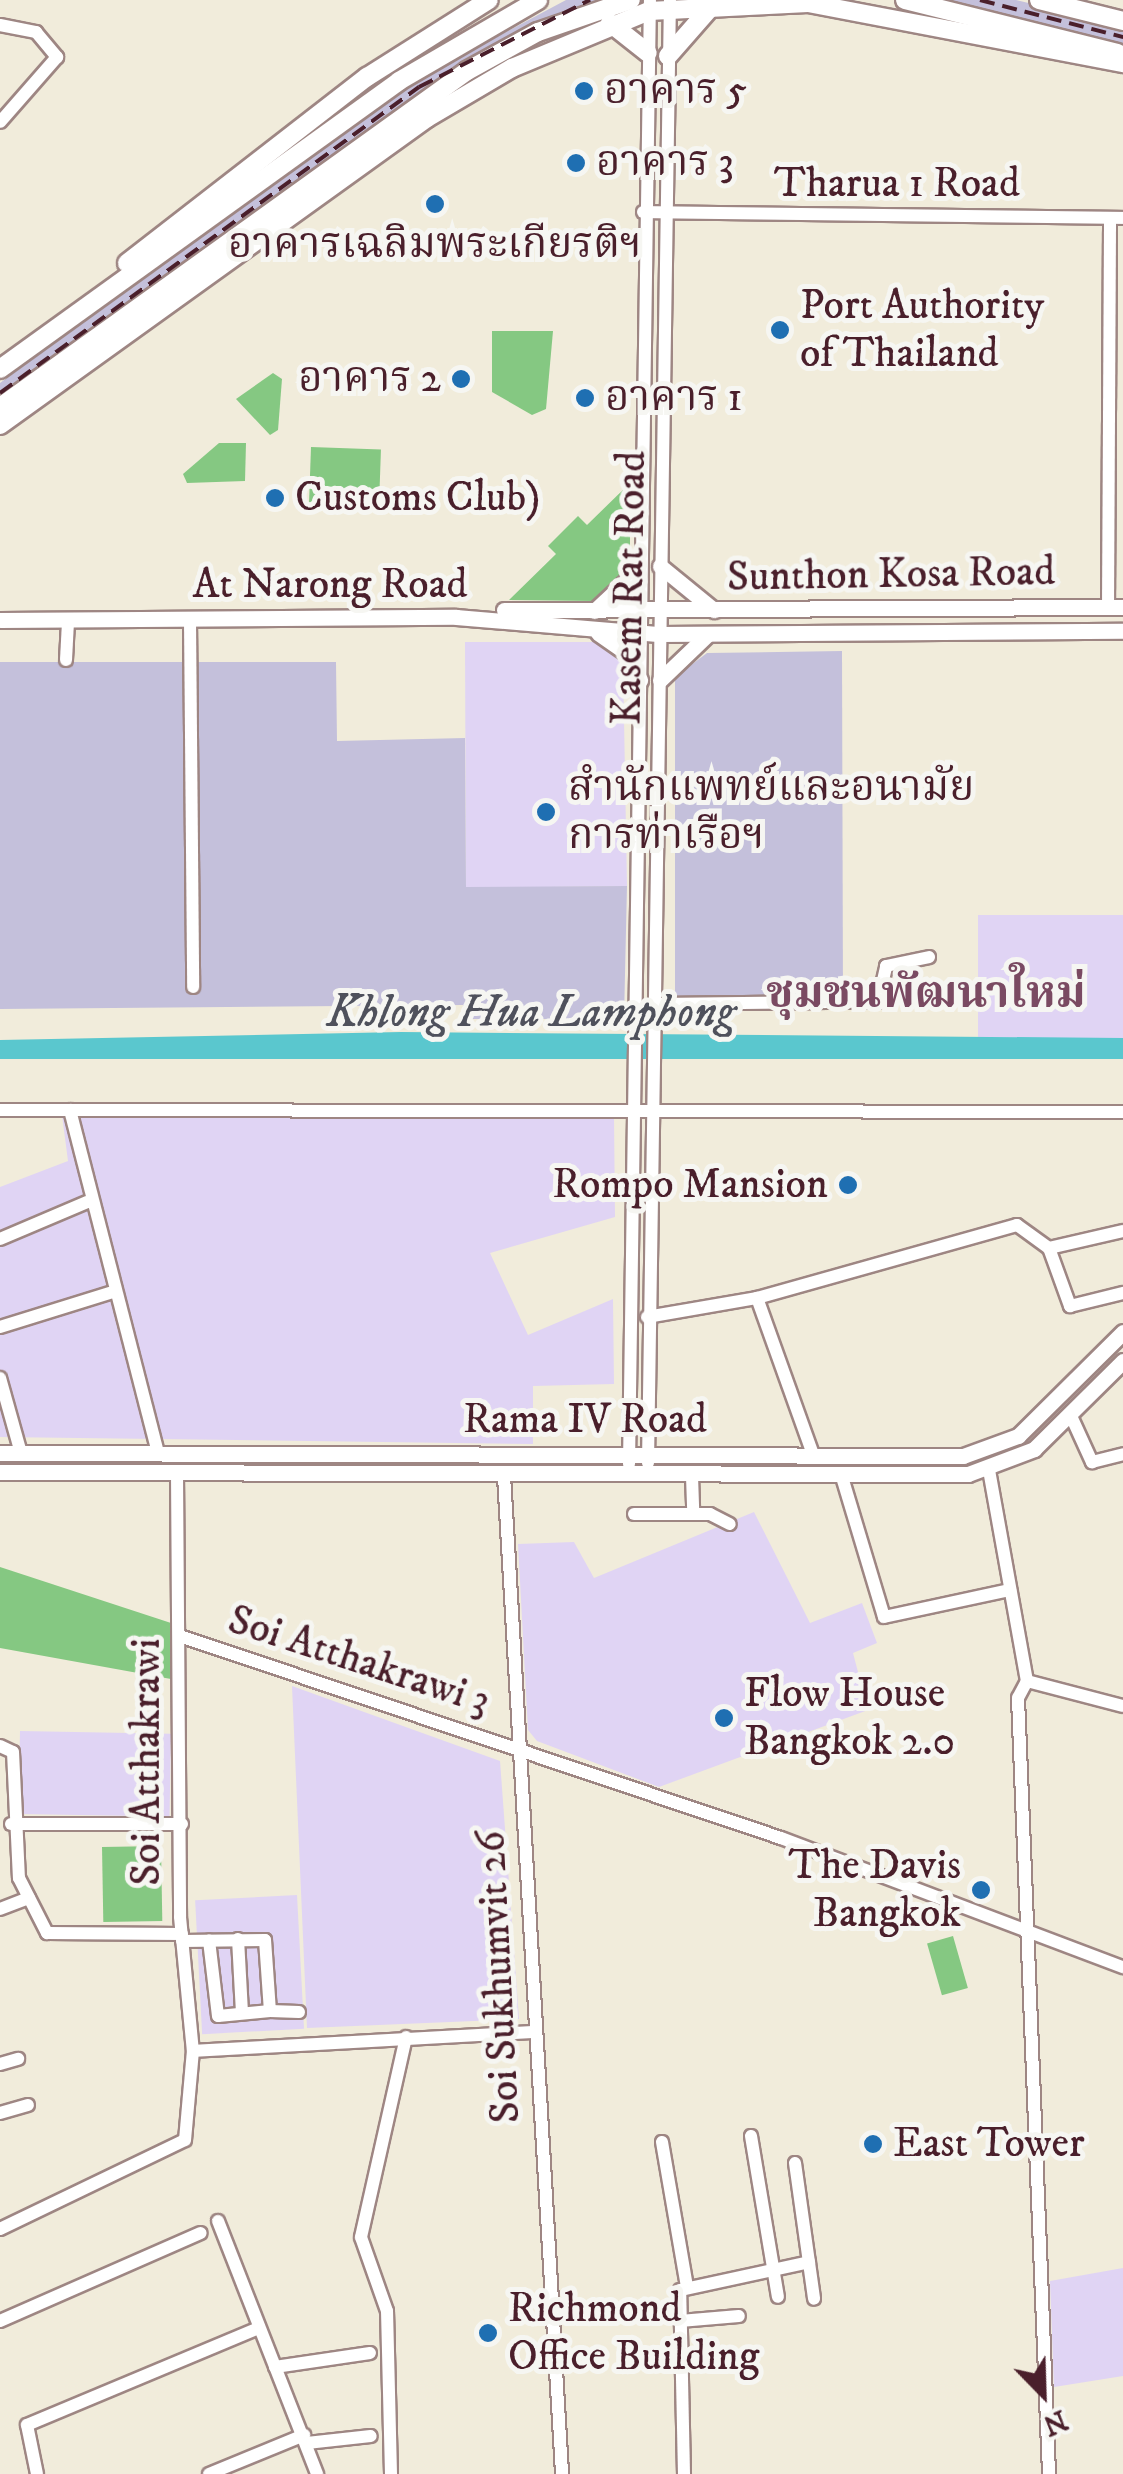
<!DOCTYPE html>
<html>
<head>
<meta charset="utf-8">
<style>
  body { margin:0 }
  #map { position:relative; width:1123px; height:2474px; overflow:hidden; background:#f1ecdb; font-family:"IM FELL DW Pica","Noto Serif Thai",serif }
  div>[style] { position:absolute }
  .built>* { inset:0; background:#e0d4f4; transform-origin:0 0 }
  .industrial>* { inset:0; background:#c4c0db }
  .green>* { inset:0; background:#85c882; transform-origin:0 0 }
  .water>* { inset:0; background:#5ac7ce }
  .roads { filter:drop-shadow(2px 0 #9e8683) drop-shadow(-2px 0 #9e8683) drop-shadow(0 2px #9e8683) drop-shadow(0 -2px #9e8683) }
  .minor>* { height:12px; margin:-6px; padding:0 6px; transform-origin:6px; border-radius:6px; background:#fff }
  .major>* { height:15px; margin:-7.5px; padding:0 7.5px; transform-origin:7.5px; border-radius:7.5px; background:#fff }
  .highway>* { height:18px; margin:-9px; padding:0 9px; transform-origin:9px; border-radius:9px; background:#fff }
  .rail>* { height:4px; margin-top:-2px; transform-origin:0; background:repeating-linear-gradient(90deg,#4a1f2b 0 15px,transparent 0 23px) }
  .dots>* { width:28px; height:28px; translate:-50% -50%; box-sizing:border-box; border:5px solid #f6f6f2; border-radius:50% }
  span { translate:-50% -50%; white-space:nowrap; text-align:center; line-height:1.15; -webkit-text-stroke:10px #f6f6f2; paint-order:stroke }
  .poi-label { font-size:42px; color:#4a1f2b }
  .left { translate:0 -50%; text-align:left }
  .right { translate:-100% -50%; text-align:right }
  .street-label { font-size:42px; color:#4a1f2b }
  .neighbourhood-label { font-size:45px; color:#7a4a62; font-weight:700 }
  .water-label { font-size:45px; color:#4f515c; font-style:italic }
  .north { position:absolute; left:993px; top:2344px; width:100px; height:100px; -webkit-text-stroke:8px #f6f6f2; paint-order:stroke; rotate:157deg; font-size:28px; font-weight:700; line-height:40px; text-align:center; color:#4a1f2b }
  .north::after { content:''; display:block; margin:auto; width:35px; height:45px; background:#4a1f2b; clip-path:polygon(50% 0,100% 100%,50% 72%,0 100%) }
</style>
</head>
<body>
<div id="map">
  <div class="built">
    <div style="clip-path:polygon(465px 642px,599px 642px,623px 663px,627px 886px,466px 888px)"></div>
    <div style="left:1123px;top:915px;width:123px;height:145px;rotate:90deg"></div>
    <div style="clip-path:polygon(62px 1115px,614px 1116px,615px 1217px,490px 1253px,528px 1335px,613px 1299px,614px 1384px,533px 1386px,533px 1444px,0 1437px,0 1187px,68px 1161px)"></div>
    <div style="clip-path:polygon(754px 1512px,810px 1623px,862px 1603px,877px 1643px,853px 1653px,868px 1710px,659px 1787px,537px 1741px,528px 1730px,518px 1544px,574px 1542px,594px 1578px)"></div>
    <div style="clip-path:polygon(292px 1686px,500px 1761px,519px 2019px,307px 2028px)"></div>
    <div style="left:20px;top:1731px;width:151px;height:83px;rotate:1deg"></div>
    <div style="left:297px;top:1895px;width:134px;height:102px;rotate:87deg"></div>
    <div style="clip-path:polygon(1123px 2268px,1123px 2376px,1054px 2387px,1050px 2281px)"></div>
  </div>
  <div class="industrial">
    <div style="clip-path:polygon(566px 0,615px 0,540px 29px,0 403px,0 383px,414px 81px)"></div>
    <div style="clip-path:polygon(936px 0,1016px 0,1103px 21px,1123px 27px,1123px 47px)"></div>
    <div style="clip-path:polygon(842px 651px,843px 1001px,675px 1002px,675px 677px,707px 653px)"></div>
    <div style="clip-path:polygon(0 662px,336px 662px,337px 741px,465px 738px,466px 887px,627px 886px,624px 1019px,464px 1019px,463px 1005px,0 1009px)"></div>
  </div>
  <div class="green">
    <div style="clip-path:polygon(492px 331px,553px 331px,546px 409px,532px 415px,492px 392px)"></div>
    <div style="clip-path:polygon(273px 373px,282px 379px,278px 430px,270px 435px,236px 399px)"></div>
    <div style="clip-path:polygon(219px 443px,246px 443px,245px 481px,187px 483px,183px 474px)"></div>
    <div style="left:311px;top:447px;width:70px;height:61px;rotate:2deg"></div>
    <div style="clip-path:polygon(630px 483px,630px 568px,595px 601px,509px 600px,556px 554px,548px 546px,578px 516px,587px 525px)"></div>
    <div style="clip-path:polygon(0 1567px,171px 1623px,171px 1679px,0 1648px)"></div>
    <div style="left:161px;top:1846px;width:75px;height:59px;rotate:89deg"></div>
    <div style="left:953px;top:1936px;width:54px;height:27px;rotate:74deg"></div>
  </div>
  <div class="water">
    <div style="clip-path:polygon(401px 1032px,1123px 1038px,1123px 1059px,0 1059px,0 1040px)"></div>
  </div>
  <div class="roads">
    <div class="minor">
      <div style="left:0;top:25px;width:37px;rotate:11deg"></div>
      <div style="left:36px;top:32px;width:33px;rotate:50deg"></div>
      <div style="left:57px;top:57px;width:86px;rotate:131.2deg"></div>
      <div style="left:643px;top:212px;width:480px;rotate:0.7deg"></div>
      <div style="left:1108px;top:608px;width:390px;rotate:-89.7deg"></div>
      <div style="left:190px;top:620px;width:367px;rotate:89.5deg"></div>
      <div style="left:66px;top:660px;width:38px;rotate:-87deg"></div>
      <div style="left:878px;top:1002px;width:37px;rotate:-77deg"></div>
      <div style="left:886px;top:966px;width:44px;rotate:-11.8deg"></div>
      <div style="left:658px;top:1004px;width:233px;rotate:-0.7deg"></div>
      <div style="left:0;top:1110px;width:1123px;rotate:0.1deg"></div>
      <div style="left:70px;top:1110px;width:354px;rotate:75.6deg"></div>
      <div style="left:0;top:1239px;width:95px;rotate:-23deg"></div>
      <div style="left:1049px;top:1248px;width:76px;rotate:-12.9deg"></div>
      <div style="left:757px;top:1298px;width:169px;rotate:70.3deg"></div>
      <div style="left:647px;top:1317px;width:112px;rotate:-9.8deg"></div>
      <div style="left:757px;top:1298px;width:270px;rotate:-15.7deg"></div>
      <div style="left:1017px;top:1225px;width:39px;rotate:36deg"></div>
      <div style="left:1049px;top:1248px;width:62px;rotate:70.1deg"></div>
      <div style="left:1070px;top:1306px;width:55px;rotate:-13.8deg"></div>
      <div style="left:0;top:1327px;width:118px;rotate:-17.2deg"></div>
      <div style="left:0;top:1378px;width:78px;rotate:74.4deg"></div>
      <div style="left:1071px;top:1416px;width:51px;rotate:65.5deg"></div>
      <div style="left:1092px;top:1462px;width:32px;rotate:-14deg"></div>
      <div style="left:648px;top:1463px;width:1463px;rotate:-89.14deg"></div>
      <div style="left:629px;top:1464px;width:1464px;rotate:-89.18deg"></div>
      <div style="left:989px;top:1470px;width:214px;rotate:79.8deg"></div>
      <div style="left:177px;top:1473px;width:444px;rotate:89.6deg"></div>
      <div style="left:180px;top:1917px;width:135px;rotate:84.5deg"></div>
      <div style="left:504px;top:1476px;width:1000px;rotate:86.67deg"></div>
      <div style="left:692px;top:1476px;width:37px;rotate:88deg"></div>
      <div style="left:842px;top:1477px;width:146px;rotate:73.3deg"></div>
      <div style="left:884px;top:1617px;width:129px;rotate:-12.1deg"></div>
      <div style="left:634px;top:1514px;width:76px"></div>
      <div style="left:710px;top:1514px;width:22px;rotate:27deg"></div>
      <div style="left:180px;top:1636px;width:634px;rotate:18.58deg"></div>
      <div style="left:781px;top:1838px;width:366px;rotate:20.7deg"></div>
      <div style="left:1027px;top:1681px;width:19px;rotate:118deg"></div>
      <div style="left:1018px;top:1698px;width:777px;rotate:87.71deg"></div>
      <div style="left:1027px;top:1681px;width:99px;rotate:14.6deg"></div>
      <div style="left:0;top:1746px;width:14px;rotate:25deg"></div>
      <div style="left:13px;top:1752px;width:126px;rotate:87.3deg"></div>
      <div style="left:19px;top:1878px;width:62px;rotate:63deg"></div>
      <div style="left:47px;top:1933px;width:135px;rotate:0.4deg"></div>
      <div style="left:11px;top:1824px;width:171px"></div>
      <div style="left:0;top:1909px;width:31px;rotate:-21deg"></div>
      <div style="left:238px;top:1939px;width:74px;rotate:86.9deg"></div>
      <div style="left:182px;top:1941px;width:83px;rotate:-0.7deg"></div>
      <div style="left:265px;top:1940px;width:71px;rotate:86deg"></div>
      <div style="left:270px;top:2011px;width:52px;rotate:174.5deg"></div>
      <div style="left:218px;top:2016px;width:76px;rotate:-96.8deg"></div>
      <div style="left:270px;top:2011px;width:29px;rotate:2deg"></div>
      <div style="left:0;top:2064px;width:19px;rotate:-16deg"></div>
      <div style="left:0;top:2113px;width:29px;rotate:-16deg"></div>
      <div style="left:751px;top:2136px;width:163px;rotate:80.5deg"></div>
      <div style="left:662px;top:2142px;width:146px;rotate:80.2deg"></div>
      <div style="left:795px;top:2163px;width:137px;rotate:82deg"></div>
      <div style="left:218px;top:2221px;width:272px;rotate:68.6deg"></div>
      <div style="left:0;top:2229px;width:205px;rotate:-25.7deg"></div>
      <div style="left:185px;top:2140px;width:89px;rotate:-84.9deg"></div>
      <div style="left:193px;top:2051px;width:343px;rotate:-3.2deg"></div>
      <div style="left:0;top:2321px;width:219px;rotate:-23.7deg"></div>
      <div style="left:680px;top:2321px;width:59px;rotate:-4.8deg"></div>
      <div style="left:275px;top:2367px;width:96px;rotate:-8.4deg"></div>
      <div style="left:307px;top:2443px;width:64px;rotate:-6.2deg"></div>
      <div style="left:37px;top:2474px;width:50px;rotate:-101.5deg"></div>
      <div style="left:27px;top:2425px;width:251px;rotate:-22.7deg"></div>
      <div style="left:209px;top:2474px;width:103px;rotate:-22.3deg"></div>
      <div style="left:391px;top:2474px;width:163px;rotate:-91.4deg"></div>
      <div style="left:387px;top:2311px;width:78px;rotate:-109.4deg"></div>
      <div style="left:361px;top:2237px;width:205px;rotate:-77.3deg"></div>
      <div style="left:684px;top:2474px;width:184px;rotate:-91.2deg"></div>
      <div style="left:680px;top:2290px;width:132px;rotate:-12.2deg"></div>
    </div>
    <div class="major">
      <div style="left:660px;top:566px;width:70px;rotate:39.2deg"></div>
      <div style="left:504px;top:610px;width:619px;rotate:-0.28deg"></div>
      <div style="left:594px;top:611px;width:60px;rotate:-43deg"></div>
      <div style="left:0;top:620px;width:456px;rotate:-0.4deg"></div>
      <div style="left:456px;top:617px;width:205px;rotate:4.8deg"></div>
      <div style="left:660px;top:634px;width:463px;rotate:-0.4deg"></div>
      <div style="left:598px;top:633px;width:35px;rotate:35deg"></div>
      <div style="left:627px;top:653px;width:30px;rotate:64deg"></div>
      <div style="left:660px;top:680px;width:66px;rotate:-43.8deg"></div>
      <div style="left:0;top:1453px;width:963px;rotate:0.18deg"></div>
      <div style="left:963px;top:1456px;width:59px;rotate:-20deg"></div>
      <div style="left:1018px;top:1436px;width:148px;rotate:-44.7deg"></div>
      <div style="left:0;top:1472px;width:968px;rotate:0.12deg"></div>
      <div style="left:968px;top:1474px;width:71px;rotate:-20.7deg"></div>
      <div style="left:1034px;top:1449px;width:125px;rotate:-44.7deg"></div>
    </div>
    <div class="highway">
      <div style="left:905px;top:0;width:219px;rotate:14deg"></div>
      <div style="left:1039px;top:0;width:87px;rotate:14deg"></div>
      <div style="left:610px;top:23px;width:48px;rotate:38.3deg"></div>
      <div style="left:668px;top:56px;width:67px;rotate:-48.7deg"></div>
      <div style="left:127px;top:263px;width:304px;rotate:-37.8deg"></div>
      <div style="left:367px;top:77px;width:144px;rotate:-32.3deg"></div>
      <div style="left:0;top:369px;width:492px;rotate:-35.8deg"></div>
      <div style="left:399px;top:81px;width:161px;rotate:-30.2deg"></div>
      <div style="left:0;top:407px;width:575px;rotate:-35.73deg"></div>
      <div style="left:467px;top:71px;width:81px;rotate:-28.8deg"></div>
      <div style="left:538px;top:32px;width:98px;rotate:-19deg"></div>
      <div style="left:0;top:425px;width:526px;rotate:-35.71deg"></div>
      <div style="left:427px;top:118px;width:99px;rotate:-30.5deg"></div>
      <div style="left:512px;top:68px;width:148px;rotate:-22.6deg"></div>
      <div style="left:649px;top:11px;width:159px;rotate:-2.9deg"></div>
      <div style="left:808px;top:3px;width:321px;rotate:10.8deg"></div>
    </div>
  </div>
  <div class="rail">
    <div style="left:980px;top:0;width:148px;rotate:14.5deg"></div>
    <div style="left:0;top:393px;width:519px;rotate:-36.14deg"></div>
    <div style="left:419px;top:87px;width:192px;rotate:-27deg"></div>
  </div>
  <div class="dots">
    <div style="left:584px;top:91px;background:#1f6fb2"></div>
    <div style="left:576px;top:163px;background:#1f6fb2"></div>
    <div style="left:435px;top:204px;background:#1f6fb2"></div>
    <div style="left:780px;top:330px;background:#1f6fb2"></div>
    <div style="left:461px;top:379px;background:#1f6fb2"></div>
    <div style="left:585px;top:398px;background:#1f6fb2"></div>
    <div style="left:275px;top:498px;background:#1f6fb2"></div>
    <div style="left:546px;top:812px;background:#1f6fb2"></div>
    <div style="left:848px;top:1185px;background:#1f6fb2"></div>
    <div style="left:724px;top:1718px;background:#1f6fb2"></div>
    <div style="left:981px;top:1890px;background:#1f6fb2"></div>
    <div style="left:873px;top:2144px;background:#1f6fb2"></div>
    <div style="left:488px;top:2333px;background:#1f6fb2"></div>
  </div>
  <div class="poi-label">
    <span class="left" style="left:604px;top:91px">อาคาร 5</span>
    <span class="left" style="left:596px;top:163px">อาคาร 3</span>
    <span style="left:435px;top:245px">อาคารเฉลิมพระเกียรติฯ</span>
    <span class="left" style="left:800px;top:330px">Port Authority<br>of Thailand</span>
    <span class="right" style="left:441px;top:379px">อาคาร 2</span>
    <span class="left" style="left:605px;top:398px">อาคาร 1</span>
    <span class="left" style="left:295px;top:498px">Customs Club)</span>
    <span class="left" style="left:568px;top:812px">สำนักแพทย์และอนามัย<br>การท่าเรือฯ</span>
    <span class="right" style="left:828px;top:1185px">Rompo Mansion</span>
    <span class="left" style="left:744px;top:1718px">Flow House<br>Bangkok 2.0</span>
    <span class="right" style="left:961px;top:1890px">The Davis<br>Bangkok</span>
    <span class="left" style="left:893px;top:2144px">East Tower</span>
    <span class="left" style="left:508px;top:2333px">Richmond<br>Office Building</span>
  </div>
  <div class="street-label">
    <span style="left:897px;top:184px">Tharua 1 Road</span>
    <span style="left:891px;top:575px;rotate:-1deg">Sunthon Kosa Road</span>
    <span style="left:330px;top:585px">At Narong Road</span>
    <span style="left:630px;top:588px;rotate:-89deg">Kasem Rat Road</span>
    <span style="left:585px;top:1420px">Rama IV Road</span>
    <span style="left:359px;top:1661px;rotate:18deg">Soi Atthakrawi 3</span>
    <span style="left:147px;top:1762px;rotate:-90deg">Soi Atthakrawi</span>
    <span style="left:499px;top:1977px;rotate:-93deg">Soi Sukhumvit 26</span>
  </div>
  <div class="neighbourhood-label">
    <span style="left:926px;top:995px">ชุมชนพัฒนาใหม่</span>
  </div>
  <div class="water-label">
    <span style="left:531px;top:1014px">Khlong Hua Lamphong</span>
  </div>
  <div class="north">N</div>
</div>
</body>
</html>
